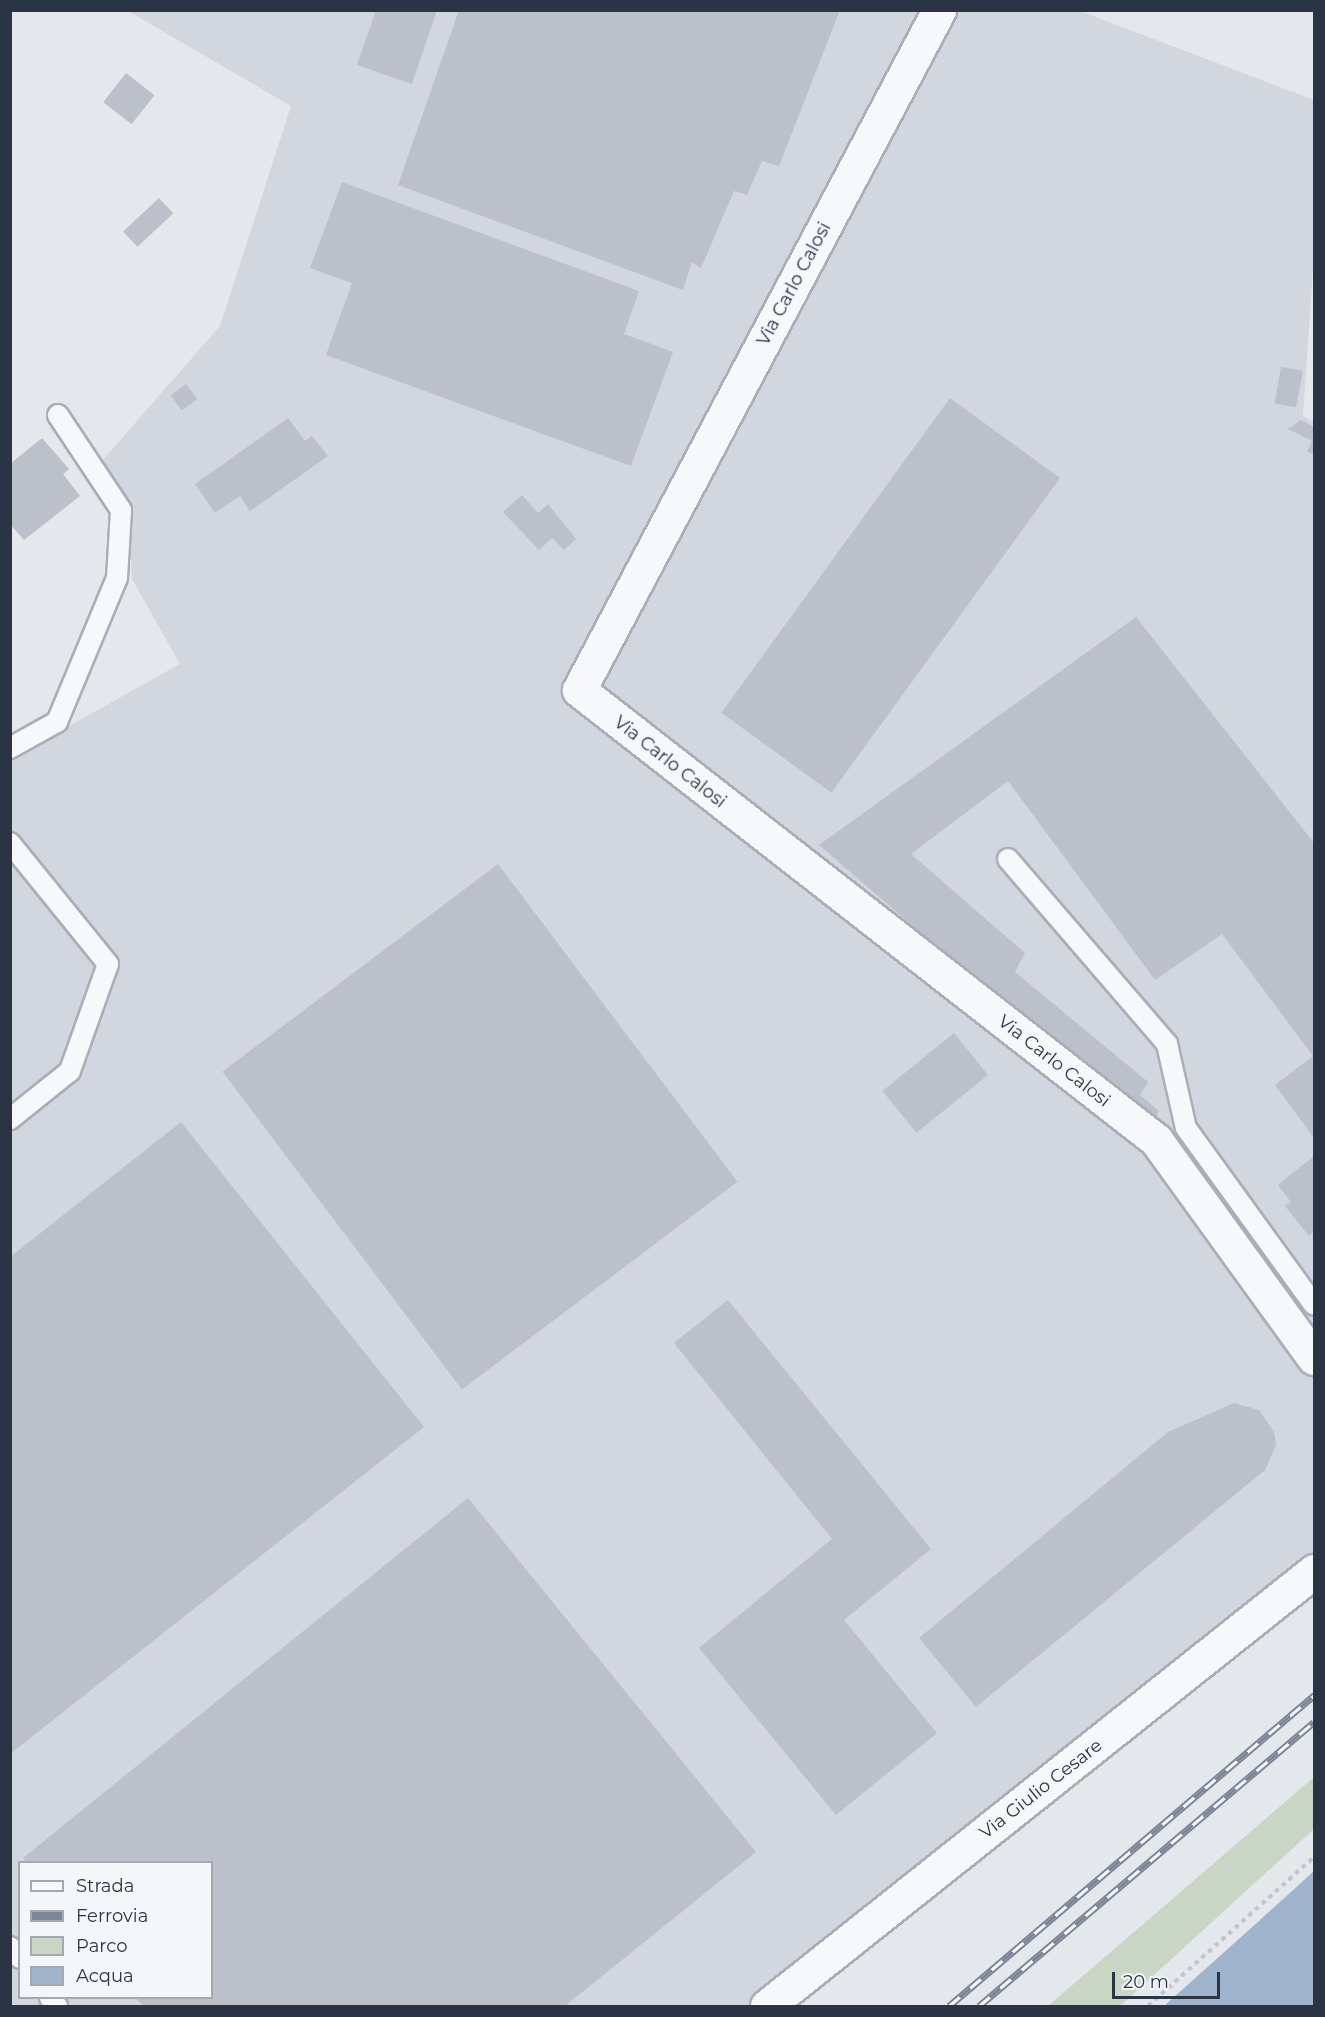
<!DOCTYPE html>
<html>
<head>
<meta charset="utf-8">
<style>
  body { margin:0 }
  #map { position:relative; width:1325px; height:2017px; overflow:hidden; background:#e4e7ec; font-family:Montserrat,sans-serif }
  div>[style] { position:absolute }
  .built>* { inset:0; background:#d2d6de }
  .green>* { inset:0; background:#c9d6c5 }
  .water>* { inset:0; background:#9fb4cc }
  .building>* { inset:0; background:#bbc0ca; transform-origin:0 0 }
  .path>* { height:4px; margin-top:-2px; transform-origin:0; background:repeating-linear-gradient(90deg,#c2c5cb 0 4.5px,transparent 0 9px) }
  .roads { filter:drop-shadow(2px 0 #a9aeb7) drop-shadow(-2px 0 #a9aeb7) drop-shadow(0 2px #a9aeb7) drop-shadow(0 -2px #a9aeb7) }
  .service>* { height:20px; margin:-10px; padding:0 10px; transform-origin:10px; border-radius:10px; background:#f7f8fa }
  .minor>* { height:33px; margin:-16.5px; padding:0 16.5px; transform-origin:16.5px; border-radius:16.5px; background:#f7f8fa }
  .tertiary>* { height:33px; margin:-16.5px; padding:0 16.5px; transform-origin:16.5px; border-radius:16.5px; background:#f7f8fa }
  .rail>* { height:7px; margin-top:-3.5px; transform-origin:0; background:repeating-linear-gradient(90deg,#f4f6f9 0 14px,#7d8696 0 28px); box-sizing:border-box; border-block:2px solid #7d8696 }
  span { translate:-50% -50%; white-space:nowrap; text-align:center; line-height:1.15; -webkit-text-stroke:5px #f4f6f9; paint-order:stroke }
  .street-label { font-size:18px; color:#2b3445 }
  .frame { position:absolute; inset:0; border:12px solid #2b3445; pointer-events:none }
  .legend { position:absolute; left:18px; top:1861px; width:195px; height:138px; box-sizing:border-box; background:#f4f6f9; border:2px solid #a4a8b1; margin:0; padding:8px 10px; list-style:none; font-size:18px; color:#2b3445 }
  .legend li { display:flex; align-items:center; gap:12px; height:30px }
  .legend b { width:30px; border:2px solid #a4a8b1 }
  .scale { position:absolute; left:1112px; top:1972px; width:108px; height:27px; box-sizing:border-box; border:3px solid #2b3445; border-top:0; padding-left:8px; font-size:18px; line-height:21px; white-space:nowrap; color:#2b3445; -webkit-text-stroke:4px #f4f6f9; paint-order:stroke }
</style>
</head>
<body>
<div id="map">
  <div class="built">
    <div style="clip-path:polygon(evenodd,128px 11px,1080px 11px,1314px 100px,1314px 253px,1303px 416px,1314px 422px,1314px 1576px,765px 2006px,11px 2006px,10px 759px,180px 664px,132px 579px,129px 516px,103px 460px,220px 326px,291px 106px,128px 11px,20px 1862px,212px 1862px,212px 1998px,20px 1998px,20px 1862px)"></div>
  </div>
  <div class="green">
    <div style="clip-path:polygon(1314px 1777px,1314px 1829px,1120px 2006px,1048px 2006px)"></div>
  </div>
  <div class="water">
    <div style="clip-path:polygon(1314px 1871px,1314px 2006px,1164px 2006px,1260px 1920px)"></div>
  </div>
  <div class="building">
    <div style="clip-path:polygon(376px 10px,437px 10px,412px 84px,357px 65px)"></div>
    <div style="clip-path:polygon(459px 10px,840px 10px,779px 166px,762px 161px,747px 195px,734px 191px,701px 268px,692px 262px,683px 290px,398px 185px)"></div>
    <div style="left:126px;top:73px;width:36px;height:37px;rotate:38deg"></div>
    <div style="clip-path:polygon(342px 182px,639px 291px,624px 334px,673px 352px,631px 466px,326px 355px,352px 283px,310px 268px)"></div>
    <div style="left:159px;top:198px;width:21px;height:49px;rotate:47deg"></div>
    <div style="left:1281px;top:367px;width:22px;height:37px;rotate:10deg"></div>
    <div style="left:186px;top:384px;width:19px;height:19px;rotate:54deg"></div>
    <div style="left:950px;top:398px;width:136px;height:389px;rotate:36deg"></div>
    <div style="clip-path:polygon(288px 418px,305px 441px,312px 436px,328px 456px,250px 511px,240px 496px,215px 513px,195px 484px)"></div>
    <div style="clip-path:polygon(1301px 420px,1314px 427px,1314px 455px,1307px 451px,1312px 441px,1288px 429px)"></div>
    <div style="clip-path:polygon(42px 438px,69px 469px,63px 474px,80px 496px,24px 540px,10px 524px,10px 464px)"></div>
    <div style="clip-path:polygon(522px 495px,538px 513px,548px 504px,576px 539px,564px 550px,552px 538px,539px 550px,503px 512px)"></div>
    <div style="clip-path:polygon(1136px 617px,1314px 843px,1314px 1138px,1275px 1085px,1313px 1056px,1222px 934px,1155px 980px,1008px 781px,911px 854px,1025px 953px,1015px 972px,1148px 1082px,1140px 1095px,1159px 1111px,1150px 1131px,819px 845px)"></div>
    <div style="left:498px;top:864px;width:398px;height:345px;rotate:53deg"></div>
    <div style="left:954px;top:1033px;width:54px;height:92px;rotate:51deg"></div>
    <div style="clip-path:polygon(181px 1122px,424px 1427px,10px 1754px,10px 1257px)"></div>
    <div style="clip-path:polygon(1314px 1156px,1314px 1231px,1309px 1236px,1285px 1206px,1291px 1202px,1278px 1185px)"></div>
    <div style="left:1282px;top:1240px;width:16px;height:33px;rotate:52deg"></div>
    <div style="clip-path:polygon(728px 1300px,931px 1549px,844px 1620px,937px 1733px,836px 1815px,699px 1648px,832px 1539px,674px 1343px)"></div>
    <div style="clip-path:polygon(1234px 1403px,1259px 1410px,1274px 1432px,1276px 1445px,1265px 1470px,976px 1707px,919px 1638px,1168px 1432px)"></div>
    <div style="clip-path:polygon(468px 1498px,756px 1852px,565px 2006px,143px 2006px,136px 1998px,212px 1998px,212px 1862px,26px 1862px,23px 1858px)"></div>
  </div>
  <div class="path">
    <div style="left:1148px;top:2006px;width:223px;rotate:-41.9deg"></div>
  </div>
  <div class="roads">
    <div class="service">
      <div style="left:10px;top:748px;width:54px;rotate:-29deg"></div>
      <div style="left:57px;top:722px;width:156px;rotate:-67.4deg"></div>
      <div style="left:117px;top:578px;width:68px;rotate:-86.6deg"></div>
      <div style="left:121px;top:510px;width:114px;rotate:-123.6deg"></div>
      <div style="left:10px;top:843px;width:156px;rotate:51deg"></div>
      <div style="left:108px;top:964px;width:114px;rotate:109.6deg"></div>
      <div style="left:70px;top:1071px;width:77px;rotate:141.3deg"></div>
      <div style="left:1008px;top:859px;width:244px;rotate:49.3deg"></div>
      <div style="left:1167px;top:1044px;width:86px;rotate:77.3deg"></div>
      <div style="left:1186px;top:1128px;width:218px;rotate:54.1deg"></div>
      <div style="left:10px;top:1947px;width:15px;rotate:48deg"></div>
      <div style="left:50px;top:1998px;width:11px;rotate:49deg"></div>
    </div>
    <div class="minor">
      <div style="left:939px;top:10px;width:769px;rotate:117.9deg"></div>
      <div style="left:579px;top:690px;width:732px;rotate:37.95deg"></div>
      <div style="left:1156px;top:1140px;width:269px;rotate:54.1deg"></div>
    </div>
    <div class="tertiary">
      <div style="left:767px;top:2006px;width:699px;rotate:-38.49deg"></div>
    </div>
  </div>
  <div class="rail">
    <div style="left:949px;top:2006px;width:480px;rotate:-40.4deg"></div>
    <div style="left:979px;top:2006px;width:439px;rotate:-40.3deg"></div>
  </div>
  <div class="street-label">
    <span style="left:794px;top:284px;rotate:-62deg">Via Carlo Calosi</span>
    <span style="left:670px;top:762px;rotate:38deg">Via Carlo Calosi</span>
    <span style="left:1054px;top:1061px;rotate:38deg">Via Carlo Calosi</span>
    <span style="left:1041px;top:1789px;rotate:-38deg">Via Giulio Cesare</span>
  </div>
  <div class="frame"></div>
  <ul class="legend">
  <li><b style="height:8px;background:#f7f8fa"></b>Strada</li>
  <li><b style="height:8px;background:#7d8696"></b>Ferrovia</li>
  <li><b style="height:16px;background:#c9d6c5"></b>Parco</li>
  <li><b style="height:16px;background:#9fb4cc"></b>Acqua</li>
  </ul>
  <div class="scale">20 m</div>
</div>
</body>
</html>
